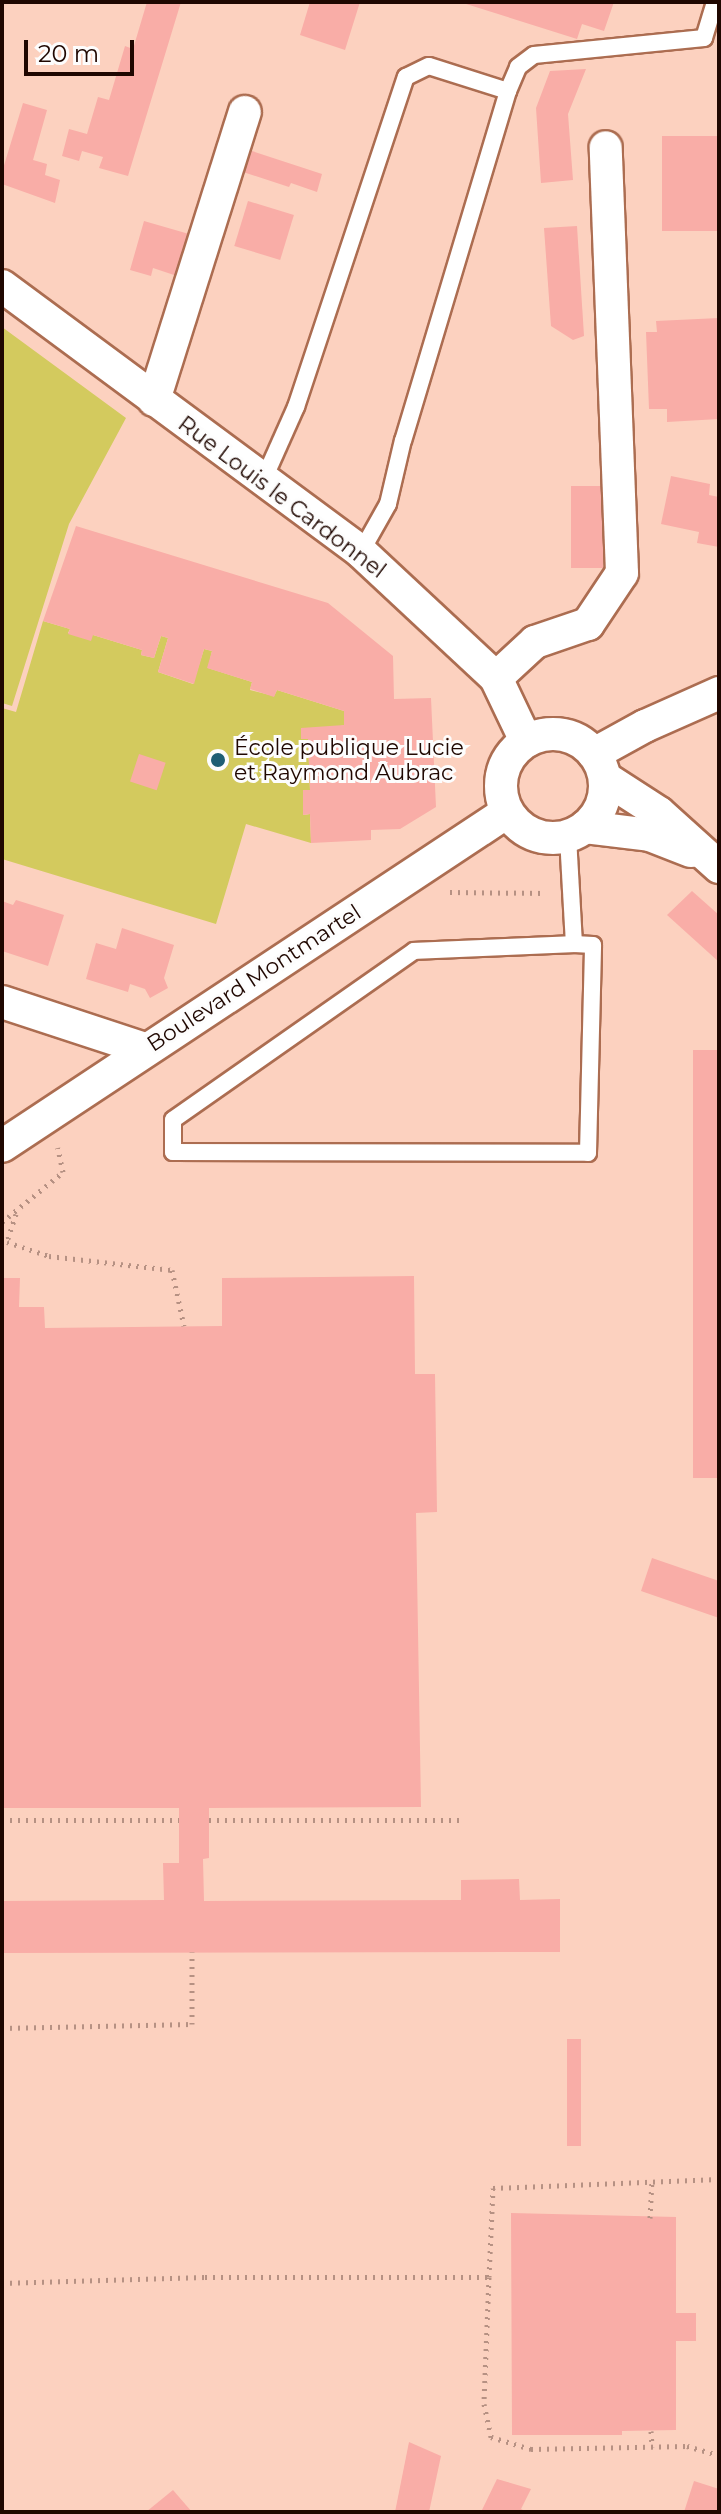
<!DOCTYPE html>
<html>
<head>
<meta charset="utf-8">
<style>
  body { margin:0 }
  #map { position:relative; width:721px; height:2514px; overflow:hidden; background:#fcd1bf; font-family:Montserrat,sans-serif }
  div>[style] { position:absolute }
  .green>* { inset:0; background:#d3ca5e }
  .building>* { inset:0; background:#f9ada7; transform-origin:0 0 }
  .path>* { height:5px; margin-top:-2.5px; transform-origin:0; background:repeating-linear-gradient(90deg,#b69183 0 2px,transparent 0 8px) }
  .roads { filter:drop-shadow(2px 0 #ac6d51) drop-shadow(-2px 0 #ac6d51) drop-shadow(0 2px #ac6d51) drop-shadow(0 -2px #ac6d51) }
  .lane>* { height:16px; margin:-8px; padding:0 8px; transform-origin:8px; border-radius:8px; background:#fff }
  .street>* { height:32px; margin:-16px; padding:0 16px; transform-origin:16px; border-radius:16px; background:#fff }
  .street>.ring { margin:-16px; padding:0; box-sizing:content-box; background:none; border:32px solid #fff; border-radius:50% }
  .dots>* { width:22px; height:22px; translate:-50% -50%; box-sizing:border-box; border:4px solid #fdfdfd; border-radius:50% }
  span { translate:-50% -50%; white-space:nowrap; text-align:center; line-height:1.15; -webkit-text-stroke:6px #fdfdfd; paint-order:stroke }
  .street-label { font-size:22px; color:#1f0701 }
  .poi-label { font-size:22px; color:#1f0701 }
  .left { translate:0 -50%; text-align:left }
  .frame { position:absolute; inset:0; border:4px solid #1f0701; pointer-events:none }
  .scale { position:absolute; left:24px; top:40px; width:110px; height:36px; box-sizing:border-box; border:4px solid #1f0701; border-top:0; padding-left:10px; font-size:24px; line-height:28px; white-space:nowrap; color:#1f0701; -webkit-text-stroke:6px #fdfdfd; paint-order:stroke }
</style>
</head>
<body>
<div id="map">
  <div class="green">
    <div style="clip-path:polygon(2px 327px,126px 418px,69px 524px,12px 706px,2px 703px)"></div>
    <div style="clip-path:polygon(43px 621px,70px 629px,68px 633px,93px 635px,142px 650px,141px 655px,154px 658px,161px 636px,168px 638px,158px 672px,193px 684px,204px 649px,212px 651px,208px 668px,252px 682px,250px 690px,274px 696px,277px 690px,344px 711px,344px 725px,301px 739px,308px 739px,310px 790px,303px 791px,303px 815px,310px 814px,311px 843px,246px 824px,216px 924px,2px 859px,2px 708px,16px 712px)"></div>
  </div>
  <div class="building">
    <div style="clip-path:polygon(147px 2px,181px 2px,128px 176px,99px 168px,103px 157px,82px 151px,79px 161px,62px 156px,69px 129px,87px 134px,98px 97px,109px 100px,125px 46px,133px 49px)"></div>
    <div style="clip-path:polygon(310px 2px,360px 2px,345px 50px,300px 35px)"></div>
    <div style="clip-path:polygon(614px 2px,604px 31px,582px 24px,577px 39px,463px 3px)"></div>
    <div style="clip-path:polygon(586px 69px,568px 114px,573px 180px,541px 183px,536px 108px,550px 71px)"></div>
    <div style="clip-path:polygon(23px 103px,47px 110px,33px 160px,47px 164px,45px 175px,60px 180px,55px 203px,2px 184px,2px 172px)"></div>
    <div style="left:719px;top:136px;width:95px;height:57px;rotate:90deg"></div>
    <div style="clip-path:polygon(249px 150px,322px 174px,317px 192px,291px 183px,289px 187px,243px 172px)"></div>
    <div style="left:248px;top:201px;width:48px;height:47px;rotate:17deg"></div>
    <div style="clip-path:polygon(144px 221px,189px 234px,177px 276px,153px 268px,151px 276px,130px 270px)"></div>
    <div style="clip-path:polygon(577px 226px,584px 336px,573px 340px,551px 326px,544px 228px)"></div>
    <div style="clip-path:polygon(719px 318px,719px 419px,667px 422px,667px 409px,649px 409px,646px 332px,657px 332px,656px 321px)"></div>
    <div style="clip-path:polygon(671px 476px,710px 484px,709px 495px,719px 497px,719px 547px,697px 543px,699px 532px,661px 524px)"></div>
    <div style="left:571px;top:486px;width:32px;height:82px"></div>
    <div style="clip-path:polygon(76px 526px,328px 603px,393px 656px,394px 699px,431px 698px,436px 807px,400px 829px,371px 830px,371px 840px,311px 843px,310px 814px,303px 815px,303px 790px,310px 790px,308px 739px,301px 739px,301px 728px,344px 725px,344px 711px,277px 690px,274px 697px,250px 689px,252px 682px,207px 668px,212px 651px,204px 649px,194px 684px,158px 672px,168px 638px,161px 636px,154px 658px,141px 655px,142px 650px,93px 635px,91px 641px,68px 634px,70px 629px,43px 621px)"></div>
    <div style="left:139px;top:754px;width:28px;height:29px;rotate:18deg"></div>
    <div style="clip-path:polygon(692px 891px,719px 915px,719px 962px,667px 915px)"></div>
    <div style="clip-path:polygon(16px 900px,64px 915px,48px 966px,2px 951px,2px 901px,13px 905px)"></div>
    <div style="clip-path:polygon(122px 928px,174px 945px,164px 978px,168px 988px,150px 998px,145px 989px,130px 984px,128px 992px,86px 979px,96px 943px,116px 949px)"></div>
    <div style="left:693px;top:1050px;width:26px;height:428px"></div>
    <div style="clip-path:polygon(414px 1276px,415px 1374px,435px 1374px,437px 1512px,416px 1513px,421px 1807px,209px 1808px,209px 1858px,203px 1859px,204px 1901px,461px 1900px,461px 1880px,519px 1879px,520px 1900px,560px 1899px,560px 1952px,2px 1953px,2px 1901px,164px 1900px,163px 1863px,179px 1863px,179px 1808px,2px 1808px,2px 1278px,20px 1278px,19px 1307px,44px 1307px,45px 1328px,222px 1326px,222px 1278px)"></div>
    <div style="clip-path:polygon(652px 1558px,719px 1581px,719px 1618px,641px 1591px)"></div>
    <div style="left:567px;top:2039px;width:14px;height:107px"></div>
    <div style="clip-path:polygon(511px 2213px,676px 2217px,676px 2313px,696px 2313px,696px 2341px,676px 2341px,676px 2430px,622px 2431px,622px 2435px,512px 2435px)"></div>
    <div style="clip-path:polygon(409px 2442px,441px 2456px,429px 2512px,395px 2512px)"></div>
    <div style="clip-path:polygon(497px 2479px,531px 2489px,521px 2509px,527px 2512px,481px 2512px)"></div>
    <div style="clip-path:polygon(694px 2481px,719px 2489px,719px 2512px,684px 2512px)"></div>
    <div style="clip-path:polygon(173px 2490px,192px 2512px,146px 2512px)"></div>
  </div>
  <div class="path">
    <div style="left:450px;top:892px;width:94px;rotate:0.6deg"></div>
    <div style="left:16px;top:1214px;width:29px;rotate:108deg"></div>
    <div style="left:7px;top:1242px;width:44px;rotate:18.4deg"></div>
    <div style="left:49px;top:1256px;width:124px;rotate:6.5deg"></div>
    <div style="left:172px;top:1270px;width:57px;rotate:77.9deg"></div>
    <div style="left:2px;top:1222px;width:79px;rotate:-39.3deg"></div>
    <div style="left:63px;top:1172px;width:25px;rotate:-102deg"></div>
    <div style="left:2px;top:1820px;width:177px"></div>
    <div style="left:209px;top:1820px;width:251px"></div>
    <div style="left:2px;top:2028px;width:190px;rotate:-1.2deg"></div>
    <div style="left:192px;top:2024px;width:72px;rotate:-90deg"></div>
    <div style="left:650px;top:2218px;width:37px;rotate:-87deg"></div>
    <div style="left:489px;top:2277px;width:127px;rotate:92.3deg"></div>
    <div style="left:484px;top:2404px;width:34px;rotate:78deg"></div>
    <div style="left:491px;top:2437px;width:42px;rotate:16.7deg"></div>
    <div style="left:531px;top:2449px;width:156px;rotate:-1.1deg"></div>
    <div style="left:687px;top:2446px;width:33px;rotate:16deg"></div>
    <div style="left:2px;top:2283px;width:203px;rotate:-1.7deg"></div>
    <div style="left:205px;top:2277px;width:284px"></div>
    <div style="left:489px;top:2277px;width:89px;rotate:-87.4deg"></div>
    <div style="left:493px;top:2188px;width:226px;rotate:-2.3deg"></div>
    <div style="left:651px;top:2431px;width:16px;rotate:86deg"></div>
  </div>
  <div class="roads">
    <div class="lane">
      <div style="left:508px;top:91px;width:26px;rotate:-67deg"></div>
      <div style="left:518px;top:67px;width:20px;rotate:-37deg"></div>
      <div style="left:534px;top:55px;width:171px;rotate:-5.7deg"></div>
      <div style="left:704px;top:38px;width:38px;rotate:-73deg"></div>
      <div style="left:263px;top:481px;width:81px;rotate:-66deg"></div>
      <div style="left:296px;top:407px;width:348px;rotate:-71.6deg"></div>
      <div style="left:406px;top:77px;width:25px;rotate:-26deg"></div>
      <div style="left:429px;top:66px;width:83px;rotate:17.6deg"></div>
      <div style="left:508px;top:91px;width:364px;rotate:106.7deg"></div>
      <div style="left:403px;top:440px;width:66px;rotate:103.2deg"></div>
      <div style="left:388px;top:504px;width:55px;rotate:119.4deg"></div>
      <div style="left:568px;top:837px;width:107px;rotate:86.8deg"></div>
      <div style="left:574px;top:944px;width:160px;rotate:177.5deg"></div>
      <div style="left:414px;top:951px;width:294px;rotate:145deg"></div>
      <div style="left:173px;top:1120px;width:32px;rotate:90deg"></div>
      <div style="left:173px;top:1152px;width:415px;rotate:0.1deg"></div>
      <div style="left:588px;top:1153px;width:208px;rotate:-88.6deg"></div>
      <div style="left:593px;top:945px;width:19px;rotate:-177deg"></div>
    </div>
    <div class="street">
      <div style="left:2px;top:286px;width:447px;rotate:36.5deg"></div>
      <div style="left:361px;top:552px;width:185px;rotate:43deg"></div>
      <div style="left:496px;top:678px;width:70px;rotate:64.5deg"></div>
      <div style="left:154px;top:400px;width:302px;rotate:-72.5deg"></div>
      <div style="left:496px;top:678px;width:53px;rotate:-42.7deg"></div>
      <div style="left:535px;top:642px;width:56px;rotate:-18.8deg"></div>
      <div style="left:588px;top:624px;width:61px;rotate:-56.3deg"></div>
      <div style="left:622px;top:573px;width:426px;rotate:-92.2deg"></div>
      <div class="ring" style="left:501px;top:734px;width:72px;height:72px"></div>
      <div style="left:594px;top:754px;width:58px;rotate:-28.8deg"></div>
      <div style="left:645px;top:726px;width:81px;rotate:-24deg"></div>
      <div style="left:605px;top:778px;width:64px;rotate:32.9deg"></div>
      <div style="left:659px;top:813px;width:81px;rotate:42deg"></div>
      <div style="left:585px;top:827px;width:65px;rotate:7deg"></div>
      <div style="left:650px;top:835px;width:44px;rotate:21.3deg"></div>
      <div style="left:2px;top:1002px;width:151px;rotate:18.2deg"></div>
      <div style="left:2px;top:1146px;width:605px;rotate:-33.48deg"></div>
    </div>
  </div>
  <div class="dots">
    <div style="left:218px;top:760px;background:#1f5f74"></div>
  </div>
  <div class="street-label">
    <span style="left:282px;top:497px;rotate:37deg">Rue Louis le Cardonnel</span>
    <span style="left:254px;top:978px;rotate:-33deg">Boulevard Montmartel</span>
  </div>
  <div class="poi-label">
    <span class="left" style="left:234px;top:760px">École publique Lucie<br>et Raymond Aubrac</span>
  </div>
  <div class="frame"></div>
  <div class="scale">20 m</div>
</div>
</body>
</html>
